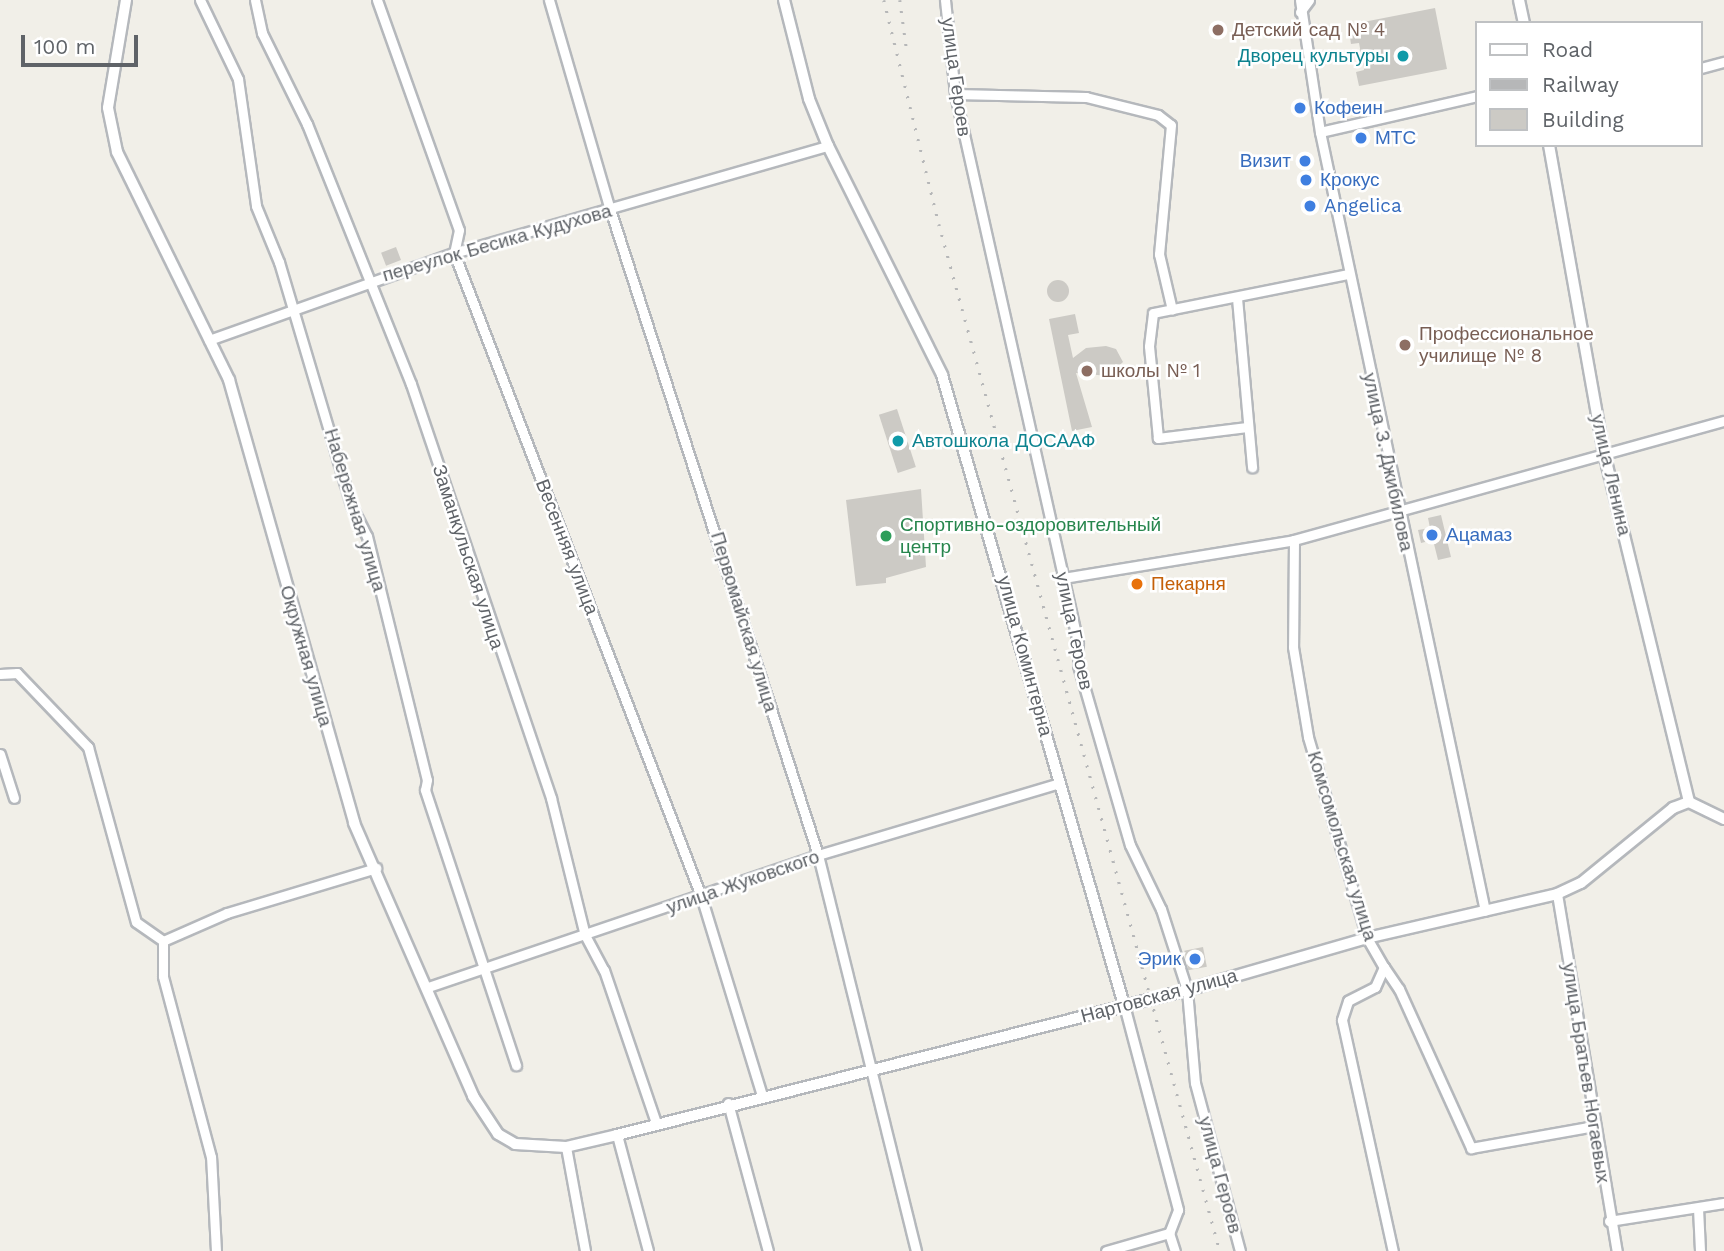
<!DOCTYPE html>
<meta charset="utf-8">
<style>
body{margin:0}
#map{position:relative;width:1724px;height:1251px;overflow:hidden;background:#f1efe8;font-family:"Work Sans",sans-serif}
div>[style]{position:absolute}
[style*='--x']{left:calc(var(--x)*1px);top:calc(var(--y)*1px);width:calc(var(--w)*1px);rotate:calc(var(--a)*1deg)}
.building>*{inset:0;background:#cccac5;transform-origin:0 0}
.round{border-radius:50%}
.roads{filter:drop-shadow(2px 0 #b5b8bc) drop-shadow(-2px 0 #b5b8bc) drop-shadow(0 2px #b5b8bc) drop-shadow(0 -2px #b5b8bc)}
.minor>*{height:9px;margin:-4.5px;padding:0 4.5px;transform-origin:4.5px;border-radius:4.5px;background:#fff}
.tertiary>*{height:10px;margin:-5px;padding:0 5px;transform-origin:5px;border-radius:5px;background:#fff}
.rail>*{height:2.5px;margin-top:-1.25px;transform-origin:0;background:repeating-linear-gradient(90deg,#b6b7b8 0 2px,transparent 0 11px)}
.dots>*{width:19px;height:19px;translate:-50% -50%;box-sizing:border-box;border:4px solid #fff;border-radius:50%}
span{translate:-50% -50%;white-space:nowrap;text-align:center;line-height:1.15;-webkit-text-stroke:5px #fff;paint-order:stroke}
.education-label{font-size:19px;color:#785e54}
.left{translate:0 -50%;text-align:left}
.culture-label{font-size:19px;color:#0d838f}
.right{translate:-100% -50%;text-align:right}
.street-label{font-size:19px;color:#5f6368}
.shop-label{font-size:19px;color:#366cbe}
.leisure-label{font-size:19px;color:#27864d}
.food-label{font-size:19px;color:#c56008}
.legend{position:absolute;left:1475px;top:21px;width:228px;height:126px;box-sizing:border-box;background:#fff;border:2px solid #bfc1c3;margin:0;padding:9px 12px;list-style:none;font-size:21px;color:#5f6368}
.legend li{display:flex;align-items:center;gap:14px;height:35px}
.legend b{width:35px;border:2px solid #bfc1c3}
.scale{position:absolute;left:21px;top:35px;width:117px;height:32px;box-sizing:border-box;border:4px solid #5f6368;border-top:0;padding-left:9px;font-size:21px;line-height:24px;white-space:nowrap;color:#5f6368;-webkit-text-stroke:5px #fff;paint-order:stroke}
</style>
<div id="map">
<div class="building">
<div style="clip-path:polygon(1435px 8px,1447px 69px,1359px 86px,1356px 72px,1364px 70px,1359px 43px,1351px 44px,1348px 25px)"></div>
<div style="left:396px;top:247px;width:14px;height:16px;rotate:69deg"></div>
<div class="round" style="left:1047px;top:280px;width:22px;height:22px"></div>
<div style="clip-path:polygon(1075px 314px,1079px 333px,1068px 335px,1073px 358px,1086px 348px,1106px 346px,1116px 349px,1123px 362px,1108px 376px,1076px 373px,1092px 427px,1072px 431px,1049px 319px)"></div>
<div style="left:897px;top:409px;width:61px;height:19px;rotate:72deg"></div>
<div style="clip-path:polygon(921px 489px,926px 567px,886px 578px,886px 583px,856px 586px,846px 500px)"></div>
<div style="clip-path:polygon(1441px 515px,1451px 557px,1438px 560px,1433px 540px,1421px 543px,1418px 530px,1430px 528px,1428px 518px)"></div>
<div style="left:1203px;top:947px;width:20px;height:19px;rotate:79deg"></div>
</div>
<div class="roads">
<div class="minor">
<div style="--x:200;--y:0;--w:88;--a:64.3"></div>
<div style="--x:238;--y:79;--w:128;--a:81.9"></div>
<div style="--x:256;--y:206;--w:61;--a:67.7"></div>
<div style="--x:279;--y:262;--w:253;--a:73.5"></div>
<div style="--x:351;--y:505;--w:35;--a:63"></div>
<div style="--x:367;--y:536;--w:251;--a:76.2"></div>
<div style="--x:427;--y:780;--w:10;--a:101"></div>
<div style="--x:425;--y:790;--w:290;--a:71.7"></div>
<div style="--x:255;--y:0;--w:34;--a:78"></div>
<div style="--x:262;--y:33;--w:102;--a:63.7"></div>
<div style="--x:307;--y:124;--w:280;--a:68.2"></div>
<div style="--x:411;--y:384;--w:437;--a:71.3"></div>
<div style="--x:551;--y:798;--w:141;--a:76.1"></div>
<div style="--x:585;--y:935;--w:40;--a:62"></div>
<div style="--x:604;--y:970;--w:162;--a:71.2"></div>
<div style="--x:377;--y:0;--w:244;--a:70.4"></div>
<div style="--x:459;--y:230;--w:24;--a:102"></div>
<div style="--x:454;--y:253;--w:689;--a:68.99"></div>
<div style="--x:701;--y:896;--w:208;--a:73"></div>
<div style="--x:549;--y:0;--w:215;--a:73.8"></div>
<div style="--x:609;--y:206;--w:682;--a:72.15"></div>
<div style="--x:818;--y:855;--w:408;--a:76.1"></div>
<div style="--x:945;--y:0;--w:95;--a:83.9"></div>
<div style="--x:955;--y:94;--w:563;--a:77.37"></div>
<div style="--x:1078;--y:643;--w:22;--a:90"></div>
<div style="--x:1078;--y:665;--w:187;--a:73.9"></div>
<div style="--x:1130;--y:845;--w:71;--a:64.2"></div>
<div style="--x:1161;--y:909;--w:85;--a:72.2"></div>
<div style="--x:1187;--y:990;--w:93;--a:85.1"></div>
<div style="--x:1195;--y:1083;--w:174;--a:75"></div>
<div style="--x:1300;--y:0;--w:134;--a:81.4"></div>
<div style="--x:1320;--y:132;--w:796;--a:78.04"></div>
<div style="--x:1300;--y:12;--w:15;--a:-53"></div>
<div style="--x:1701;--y:68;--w:24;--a:-15"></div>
<div style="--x:955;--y:94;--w:131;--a:1.3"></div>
<div style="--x:1086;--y:97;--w:74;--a:14"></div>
<div style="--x:1158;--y:115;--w:16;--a:38"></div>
<div style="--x:1171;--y:125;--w:130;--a:95.3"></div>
<div style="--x:1159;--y:254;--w:57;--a:76.9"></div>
<div style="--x:1320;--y:132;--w:161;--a:-12.9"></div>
<div style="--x:1237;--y:298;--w:170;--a:84.9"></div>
<div style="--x:209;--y:340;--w:260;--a:-19.6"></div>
<div style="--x:454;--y:253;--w:389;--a:-16"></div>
<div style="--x:1247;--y:427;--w:90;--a:173"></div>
<div style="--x:1158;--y:438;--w:92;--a:-95.6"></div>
<div style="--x:1149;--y:346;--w:33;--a:-83"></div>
<div style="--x:1153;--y:313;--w:200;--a:-11.3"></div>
<div style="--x:1294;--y:540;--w:107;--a:90.5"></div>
<div style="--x:1293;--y:647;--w:91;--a:80.5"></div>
<div style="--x:1308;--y:737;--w:209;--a:73.6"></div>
<div style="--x:1367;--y:938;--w:34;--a:60"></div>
<div style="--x:1384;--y:967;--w:22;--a:114"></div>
<div style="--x:1375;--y:987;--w:30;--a:153"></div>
<div style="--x:1348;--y:1001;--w:20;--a:108"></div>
<div style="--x:1342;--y:1020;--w:237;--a:77.6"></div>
<div style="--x:1063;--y:578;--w:234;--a:-9.3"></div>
<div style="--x:1294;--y:540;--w:446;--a:-15.5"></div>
<div style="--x:0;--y:674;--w:17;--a:-3"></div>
<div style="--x:17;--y:673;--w:103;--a:46.2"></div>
<div style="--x:88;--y:747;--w:181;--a:74.7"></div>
<div style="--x:136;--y:922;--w:33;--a:35"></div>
<div style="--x:0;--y:754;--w:46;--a:72.3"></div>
<div style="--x:1557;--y:894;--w:362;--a:80.5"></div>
<div style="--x:1384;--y:967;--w:27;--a:56"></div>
<div style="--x:1399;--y:989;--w:175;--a:65.6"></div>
<div style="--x:1471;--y:1148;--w:125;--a:-10.1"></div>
<div style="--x:428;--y:987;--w:412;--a:-18.7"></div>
<div style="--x:818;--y:855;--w:252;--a:-16.6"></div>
<div style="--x:1124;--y:1005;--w:212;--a:75.2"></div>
<div style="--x:1178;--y:1210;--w:25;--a:111"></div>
<div style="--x:1169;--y:1233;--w:19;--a:72"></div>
<div style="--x:728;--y:1103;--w:153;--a:74.9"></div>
<div style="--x:617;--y:1135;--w:120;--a:75"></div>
<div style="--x:566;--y:1147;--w:106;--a:79.6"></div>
<div style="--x:1698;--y:1208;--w:43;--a:87.3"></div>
<div style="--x:1609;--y:1221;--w:116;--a:-8.9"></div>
<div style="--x:216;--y:1251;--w:94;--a:-93"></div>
<div style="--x:211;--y:1157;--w:187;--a:-104.9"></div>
<div style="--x:163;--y:976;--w:35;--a:-90"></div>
<div style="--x:163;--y:941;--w:70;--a:-23.6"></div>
<div style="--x:227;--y:913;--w:156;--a:-16.8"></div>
<div style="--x:1106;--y:1251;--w:66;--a:-15.9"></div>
</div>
<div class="tertiary">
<div style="--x:126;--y:0;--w:109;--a:99.5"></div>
<div style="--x:108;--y:108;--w:45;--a:78.4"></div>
<div style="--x:117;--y:152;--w:254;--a:63.8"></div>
<div style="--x:229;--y:380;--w:460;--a:74.2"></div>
<div style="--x:354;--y:823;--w:298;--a:66.4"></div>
<div style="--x:473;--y:1096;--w:45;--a:56.7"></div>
<div style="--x:498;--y:1134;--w:20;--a:30"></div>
<div style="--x:515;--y:1144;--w:51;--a:3.4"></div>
<div style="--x:566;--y:1147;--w:52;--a:-13.2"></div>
<div style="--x:617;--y:1135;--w:588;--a:-14.27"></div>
<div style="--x:1187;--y:990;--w:187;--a:-16.1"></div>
<div style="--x:1367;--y:938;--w:195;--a:-13"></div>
<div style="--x:1557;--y:894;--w:26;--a:-25"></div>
<div style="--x:1581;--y:883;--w:119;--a:-39.2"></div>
<div style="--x:1673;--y:808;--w:17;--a:-21"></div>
<div style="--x:1689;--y:802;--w:39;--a:26"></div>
<div style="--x:784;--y:0;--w:102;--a:75.8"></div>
<div style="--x:809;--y:99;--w:51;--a:68"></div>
<div style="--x:828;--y:146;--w:256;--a:63.5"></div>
<div style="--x:942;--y:375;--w:656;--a:73.89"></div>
<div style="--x:1519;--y:0;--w:24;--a:78"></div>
<div style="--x:1549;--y:145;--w:313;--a:79.9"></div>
<div style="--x:1604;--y:453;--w:359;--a:76.3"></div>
</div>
</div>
<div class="rail">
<div style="--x:884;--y:0;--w:231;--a:76.2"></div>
<div style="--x:939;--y:224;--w:1065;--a:74.7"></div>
<div style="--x:900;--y:0;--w:52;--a:82.3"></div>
</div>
<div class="dots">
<div style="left:1218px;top:30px;background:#8d6e63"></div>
<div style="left:1403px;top:56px;background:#0f9aa8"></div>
<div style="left:1300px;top:108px;background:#3f7fe0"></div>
<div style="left:1361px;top:138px;background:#3f7fe0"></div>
<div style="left:1305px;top:161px;background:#3f7fe0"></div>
<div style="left:1306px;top:180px;background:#3f7fe0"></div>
<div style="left:1310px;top:206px;background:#3f7fe0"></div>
<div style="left:1405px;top:345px;background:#8d6e63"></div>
<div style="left:1087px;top:371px;background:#8d6e63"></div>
<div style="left:898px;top:441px;background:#0f9aa8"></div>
<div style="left:1432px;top:535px;background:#3f7fe0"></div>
<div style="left:886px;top:536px;background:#2e9e5b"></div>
<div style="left:1137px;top:584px;background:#e8710a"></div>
<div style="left:1195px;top:959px;background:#3f7fe0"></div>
</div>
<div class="education-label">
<span class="left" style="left:1232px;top:30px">Детский сад № 4</span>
<span class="left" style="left:1419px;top:345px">Профессиональное<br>училище № 8</span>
<span class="left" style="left:1101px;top:371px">школы № 1</span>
</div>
<div class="culture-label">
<span class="right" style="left:1389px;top:56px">Дворец культуры</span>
<span class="left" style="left:912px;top:441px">Автошкола ДОСААФ</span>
</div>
<div class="street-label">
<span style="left:956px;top:77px;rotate:82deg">улица Героев</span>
<span style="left:497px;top:243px;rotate:-16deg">переулок Бесика Кудухова</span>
<span style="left:1388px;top:462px;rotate:78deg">улица З. Джибилова</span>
<span style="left:1611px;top:475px;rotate:77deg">улица Ленина</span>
<span style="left:355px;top:510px;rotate:73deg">Набережная улица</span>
<span style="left:567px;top:547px;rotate:69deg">Весенняя улица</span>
<span style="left:468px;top:557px;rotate:72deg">Заманкульская улица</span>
<span style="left:744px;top:622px;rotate:73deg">Первомайская улица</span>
<span style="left:1074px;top:631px;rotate:78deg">улица Героев</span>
<span style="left:306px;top:656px;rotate:74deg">Окружная улица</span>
<span style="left:1025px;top:656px;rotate:75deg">улица Коминтерна</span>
<span style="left:1342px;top:846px;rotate:73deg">Комсомольская улица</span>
<span style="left:743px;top:882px;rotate:-19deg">улица Жуковского</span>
<span style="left:1159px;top:996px;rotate:-15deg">Нартовская улица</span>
<span style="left:1586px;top:1073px;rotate:81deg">улица Братьев Ногаевых</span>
<span style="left:1220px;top:1175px;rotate:75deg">улица Героев</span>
</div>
<div class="shop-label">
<span class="left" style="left:1314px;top:108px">Кофеин</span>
<span class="left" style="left:1375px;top:138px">МТС</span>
<span class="right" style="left:1291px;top:161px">Визит</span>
<span class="left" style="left:1320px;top:180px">Крокус</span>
<span class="left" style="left:1324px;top:206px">Angelica</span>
<span class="left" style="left:1446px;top:535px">Ацамаз</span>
<span class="right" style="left:1181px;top:959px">Эрик</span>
</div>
<div class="leisure-label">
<span class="left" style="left:900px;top:536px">Спортивно-оздоровительный<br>центр</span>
</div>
<div class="food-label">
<span class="left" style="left:1151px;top:584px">Пекарня</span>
</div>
<ul class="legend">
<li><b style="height:9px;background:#fff"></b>Road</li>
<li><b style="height:9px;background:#b6b7b8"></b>Railway</li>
<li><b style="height:19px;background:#cccac5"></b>Building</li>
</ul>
<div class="scale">100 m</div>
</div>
